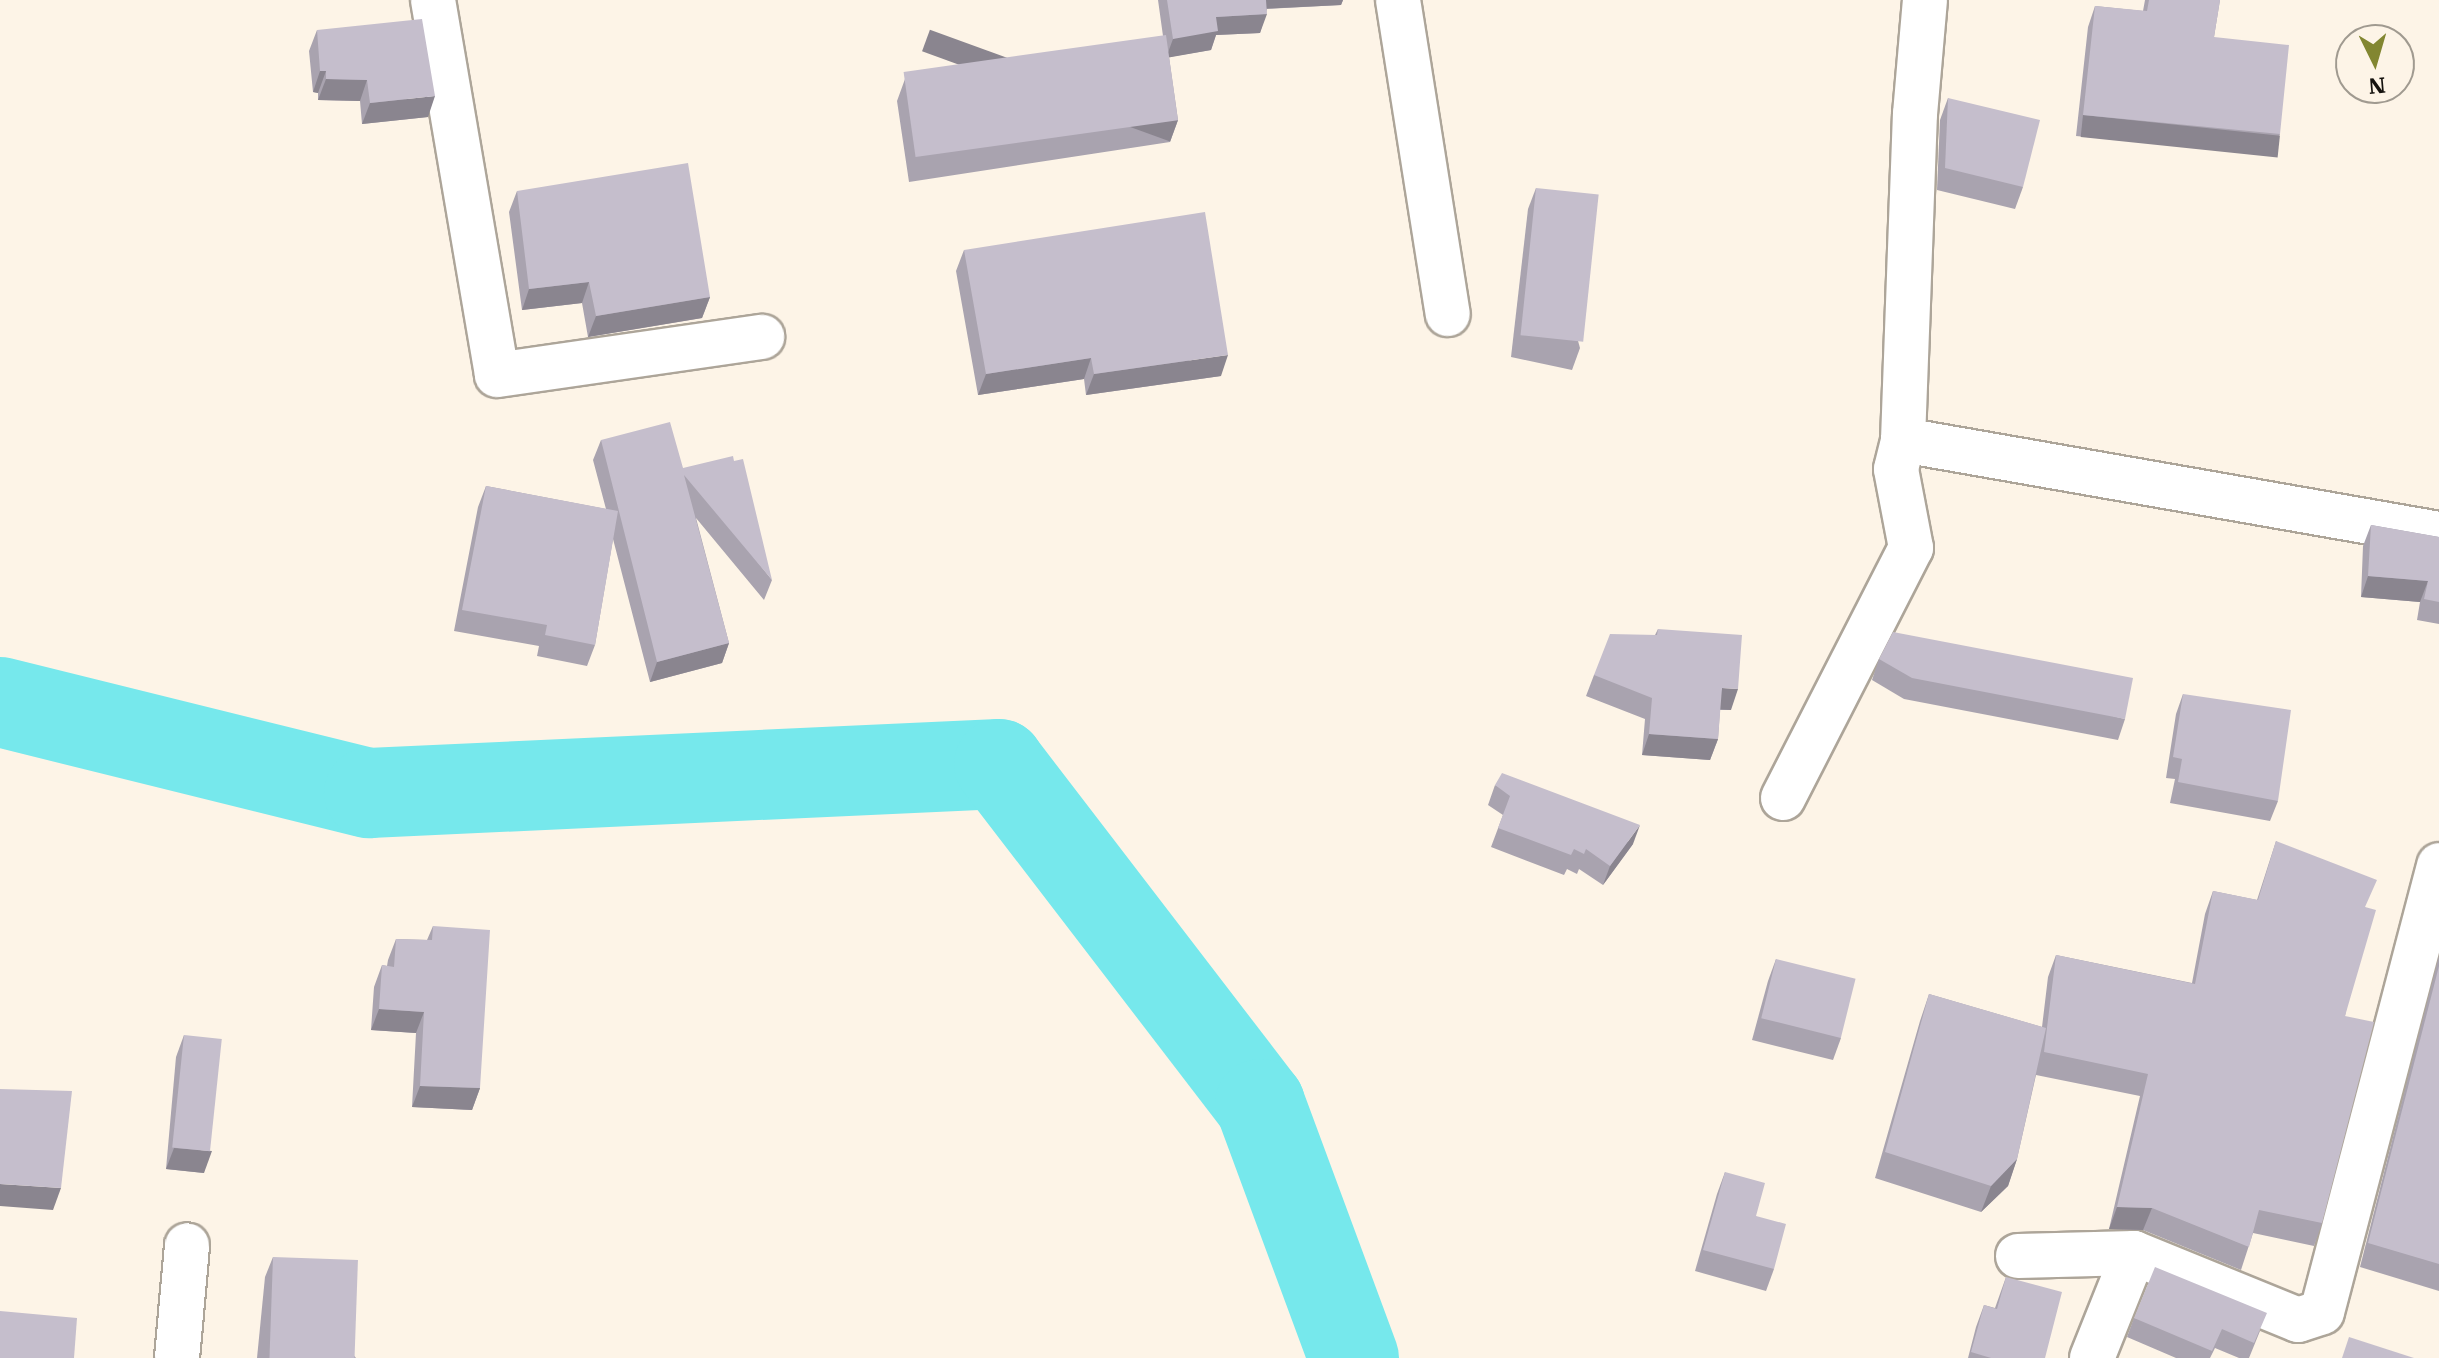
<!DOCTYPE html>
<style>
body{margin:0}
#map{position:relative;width:2439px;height:1358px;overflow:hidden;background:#fdf4e7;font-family:"IBM Plex Serif",serif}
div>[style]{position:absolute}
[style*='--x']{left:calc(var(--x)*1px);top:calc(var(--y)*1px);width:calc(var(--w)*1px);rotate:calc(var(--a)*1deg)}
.river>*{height:90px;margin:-45px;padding:0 45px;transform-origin:45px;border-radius:45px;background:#76e8ec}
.roads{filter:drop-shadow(2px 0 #ada599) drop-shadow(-2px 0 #ada599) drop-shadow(0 2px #ada599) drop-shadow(0 -2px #ada599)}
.minor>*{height:44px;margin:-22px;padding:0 22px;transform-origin:22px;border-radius:22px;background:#fff}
.wall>*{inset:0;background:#a9a3af}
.shaded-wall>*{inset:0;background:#8a858f;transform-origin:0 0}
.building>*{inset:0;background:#c5becc;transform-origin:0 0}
span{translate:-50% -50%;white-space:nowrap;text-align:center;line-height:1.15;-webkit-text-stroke:6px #fdf4e7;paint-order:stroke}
.north{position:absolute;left:2335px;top:24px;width:80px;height:80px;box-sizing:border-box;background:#fdf4e7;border:2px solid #a09a90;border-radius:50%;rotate:175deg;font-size:22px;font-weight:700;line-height:32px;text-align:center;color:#15120e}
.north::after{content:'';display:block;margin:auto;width:28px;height:36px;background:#828631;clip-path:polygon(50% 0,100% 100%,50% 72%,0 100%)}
</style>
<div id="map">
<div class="river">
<div style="--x:0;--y:702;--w:380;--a:13.9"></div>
<div style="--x:369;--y:793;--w:631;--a:-2.64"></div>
<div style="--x:999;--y:764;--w:429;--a:52.5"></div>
<div style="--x:1260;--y:1104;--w:271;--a:69.7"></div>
</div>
<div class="roads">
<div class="minor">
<div style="--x:433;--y:0;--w:380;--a:80.3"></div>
<div style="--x:497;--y:375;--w:268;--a:-8.2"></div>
<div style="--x:1398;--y:0;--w:318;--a:81"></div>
<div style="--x:1903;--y:440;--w:544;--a:9.95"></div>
<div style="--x:1783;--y:798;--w:281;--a:-62.9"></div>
<div style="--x:1911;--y:548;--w:80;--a:-100.8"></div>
<div style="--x:1896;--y:469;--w:30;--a:-76"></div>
<div style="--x:1903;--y:440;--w:326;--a:-87.9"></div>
<div style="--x:1915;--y:114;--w:114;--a:-85"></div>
<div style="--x:2018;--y:1256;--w:116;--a:-1.5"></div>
<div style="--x:2134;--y:1253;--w:177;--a:22.2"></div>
<div style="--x:2298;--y:1320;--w:25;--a:-18"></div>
<div style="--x:2322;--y:1312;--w:462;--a:-75.3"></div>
<div style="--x:177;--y:1358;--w:113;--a:-84.9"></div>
<div style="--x:2092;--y:1358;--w:113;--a:-68.2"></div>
</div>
</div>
<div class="wall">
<div style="clip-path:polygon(1158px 0,1343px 0,1341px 5px,1267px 9px,1260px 33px,1216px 35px,1211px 50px,1169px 57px,1178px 120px,1170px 142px,909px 182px,897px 101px,905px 79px,1163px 36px)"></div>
<div style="clip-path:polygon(2145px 0,2220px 0,2214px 37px,2280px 134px,2273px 155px,2076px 136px,2088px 27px,2095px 6px,2143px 11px)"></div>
<div style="clip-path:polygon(317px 30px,428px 117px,362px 124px,360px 101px,318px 100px,318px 93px,313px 92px,309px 51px)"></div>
<div style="clip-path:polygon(1948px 98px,2023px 187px,2015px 209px,1937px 190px,1940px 120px)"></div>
<div style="clip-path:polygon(1536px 188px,1580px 348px,1572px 370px,1511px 357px,1528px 209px)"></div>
<div style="clip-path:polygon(517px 191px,710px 297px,702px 318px,588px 337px,582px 303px,522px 310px,509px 212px)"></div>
<div style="clip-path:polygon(964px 250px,1221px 376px,1086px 395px,1084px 379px,978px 395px,956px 271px)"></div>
<div style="clip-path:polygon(601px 440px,683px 468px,772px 580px,764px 600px,696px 518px,729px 643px,722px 663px,650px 682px,613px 539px,595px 645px,587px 666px,537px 656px,539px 646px,454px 631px,478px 507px,486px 486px,606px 509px,593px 460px)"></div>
<div style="clip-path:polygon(2371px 525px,2439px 537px,2439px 624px,2417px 620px,2420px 602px,2361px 597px,2363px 546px)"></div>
<div style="clip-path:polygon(1658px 629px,1731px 710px,1720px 710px,1718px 739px,1710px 760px,1642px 755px,1645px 719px,1586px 696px,1594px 675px,1655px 635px)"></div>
<div style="clip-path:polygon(1879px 659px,2125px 719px,2118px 740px,1904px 699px,1872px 680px)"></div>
<div style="clip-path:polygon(2183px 694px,2278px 801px,2270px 821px,2170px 803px,2175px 779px,2166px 778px,2176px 714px)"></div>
<div style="clip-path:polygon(1495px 785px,1633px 844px,1603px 885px,1579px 869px,1577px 874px,1567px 869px,1564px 875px,1491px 847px,1503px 815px,1488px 805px)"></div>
<div style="clip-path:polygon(2276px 841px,2366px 908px,2345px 1016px,2322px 1223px,2314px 1246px,2253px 1233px,2241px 1270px,2143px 1230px,2109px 1229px,2140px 1096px,2036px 1075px,2017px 1159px,2008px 1186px,1981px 1212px,1875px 1178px,1920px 1021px,1929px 994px,2042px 1027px,2048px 977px,2056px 955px,2192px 983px,2205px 914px,2213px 891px,2257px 900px)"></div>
<div style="clip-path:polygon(433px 926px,480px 1088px,472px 1110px,412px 1107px,416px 1033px,371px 1030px,374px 987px,382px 965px,387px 966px,388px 960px,396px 939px,427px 940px)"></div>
<div style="clip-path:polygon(2439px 956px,2439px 1291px,2360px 1267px)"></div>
<div style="clip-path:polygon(1776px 959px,1841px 1038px,1833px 1060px,1752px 1040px,1768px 981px)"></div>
<div style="clip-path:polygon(184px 1035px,204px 1173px,166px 1169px,176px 1057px)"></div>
<div style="clip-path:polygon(1725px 1172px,1756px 1216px,1774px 1269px,1766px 1291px,1695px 1271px,1717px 1194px)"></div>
<div style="clip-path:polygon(273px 1257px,356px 1358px,257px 1358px,265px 1277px)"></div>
<div style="clip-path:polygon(2006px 1277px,2045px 1358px,1968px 1358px,1976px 1327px,1984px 1305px,1995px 1308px)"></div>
<div style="clip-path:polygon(2134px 1318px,2260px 1331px,2249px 1358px,2239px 1358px,2215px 1348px,2210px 1358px,2176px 1358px,2127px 1337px)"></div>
</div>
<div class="shaded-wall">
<div style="clip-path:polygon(1262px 0,1343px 0,1341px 5px,1259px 9px)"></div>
<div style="clip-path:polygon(1267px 14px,1260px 33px,1216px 35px,1211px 50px,1166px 58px,1173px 39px,1216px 17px)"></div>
<div style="clip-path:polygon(320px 71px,326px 71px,318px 93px,313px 92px)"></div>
<div style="clip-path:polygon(326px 79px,367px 80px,360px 101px,318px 100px)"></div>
<div style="clip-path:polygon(435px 96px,428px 117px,362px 124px,370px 103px)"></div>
<div style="left:2083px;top:115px;width:198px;height:22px;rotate:6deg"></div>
<div style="left:1178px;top:120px;width:23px;height:264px;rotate:110deg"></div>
<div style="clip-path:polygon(589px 282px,582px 303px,522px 310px,529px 289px)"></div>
<div style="clip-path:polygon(710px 297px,702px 318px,588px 337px,596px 316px)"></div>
<div style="clip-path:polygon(1228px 355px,1221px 376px,1086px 395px,1094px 374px)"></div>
<div style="clip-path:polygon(1091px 358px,1084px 379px,978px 395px,986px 374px)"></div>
<div style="clip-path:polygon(2368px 576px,2428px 581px,2420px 602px,2361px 597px)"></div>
<div style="clip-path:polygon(729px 643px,722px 663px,650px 682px,657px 662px)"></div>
<div style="clip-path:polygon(1722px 688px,1738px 689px,1731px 710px,1714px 709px)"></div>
<div style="clip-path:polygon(1649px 734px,1718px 739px,1710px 760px,1642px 755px)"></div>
<div style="clip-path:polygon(1640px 825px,1633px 844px,1603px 885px,1610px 866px)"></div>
<div style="clip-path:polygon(379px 1009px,424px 1012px,416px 1033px,371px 1030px)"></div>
<div style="clip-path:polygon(420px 1086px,480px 1088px,472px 1110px,412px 1107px)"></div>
<div style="clip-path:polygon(174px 1148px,212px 1151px,204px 1173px,166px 1169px)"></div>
<div style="clip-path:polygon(2017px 1159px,2008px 1186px,1981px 1212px,1991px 1186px)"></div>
<div style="clip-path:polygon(0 1184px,61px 1188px,53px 1210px,0 1206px)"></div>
<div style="clip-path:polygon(2117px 1207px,2152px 1208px,2143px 1230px,2109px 1229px)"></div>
</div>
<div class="building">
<div style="clip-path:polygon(1167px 0,1266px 0,1267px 14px,1216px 17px,1218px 31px,1173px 39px)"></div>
<div style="clip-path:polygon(2149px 0,2220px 0,2214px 37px,2289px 45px,2280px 134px,2083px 115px,2095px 6px,2147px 11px)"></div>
<div style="clip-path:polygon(422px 19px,435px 96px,370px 103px,367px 80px,326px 79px,326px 71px,320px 71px,317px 30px)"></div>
<div style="left:1166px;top:35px;width:86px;height:265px;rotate:82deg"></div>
<div style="clip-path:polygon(1948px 98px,2040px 120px,2023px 187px,1945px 168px)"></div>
<div style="clip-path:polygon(688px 163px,710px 297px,596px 316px,589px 282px,529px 289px,517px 191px)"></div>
<div style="left:1536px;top:188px;width:63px;height:148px;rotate:6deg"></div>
<div style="clip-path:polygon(1205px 212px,1228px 355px,1094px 374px,1091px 358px,986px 374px,964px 250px)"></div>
<div style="clip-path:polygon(670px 422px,683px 468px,733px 456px,734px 461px,743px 459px,772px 580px,684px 475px,729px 643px,657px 662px,601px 440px)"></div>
<div style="clip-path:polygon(486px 486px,618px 511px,595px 645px,545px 635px,547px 625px,462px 610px)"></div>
<div style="clip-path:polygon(2371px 525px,2439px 537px,2439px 602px,2424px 599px,2428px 581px,2368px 576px)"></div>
<div style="clip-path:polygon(1658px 629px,1742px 635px,1738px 689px,1722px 688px,1718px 739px,1649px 734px,1652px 698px,1594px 675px,1610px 634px,1657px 635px)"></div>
<div style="clip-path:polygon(1893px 632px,2133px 678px,2125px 719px,1912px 678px,1879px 659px)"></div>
<div style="clip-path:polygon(2183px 694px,2291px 710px,2278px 801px,2178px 782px,2182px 759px,2173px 757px)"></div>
<div style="clip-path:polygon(1502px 773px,1640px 825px,1610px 866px,1586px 849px,1584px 854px,1574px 849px,1571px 855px,1498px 828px,1510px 796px,1495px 785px)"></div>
<div style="clip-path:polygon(2276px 841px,2377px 880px,2365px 907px,2376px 910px,2345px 1016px,2374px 1022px,2322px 1223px,2259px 1210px,2249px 1247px,2152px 1208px,2117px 1207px,2148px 1074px,2044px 1052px,2056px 955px,2195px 984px,2213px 891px,2258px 900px)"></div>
<div style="clip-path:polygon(433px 926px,490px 930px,480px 1088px,420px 1086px,424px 1012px,379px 1009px,382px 965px,394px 967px,396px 939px,432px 940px)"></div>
<div style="left:1776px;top:959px;width:82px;height:61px;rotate:14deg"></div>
<div style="clip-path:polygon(2439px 966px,2439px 1264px,2368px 1243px)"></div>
<div style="clip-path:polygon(1929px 994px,2046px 1028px,2017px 1159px,1991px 1186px,1885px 1152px)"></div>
<div style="left:184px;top:1035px;width:38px;height:113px;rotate:6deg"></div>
<div style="clip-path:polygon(0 1089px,72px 1091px,61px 1188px,0 1184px)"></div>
<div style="clip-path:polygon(1725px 1172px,1765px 1183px,1756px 1216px,1786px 1224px,1774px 1269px,1703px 1250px)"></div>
<div style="left:273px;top:1257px;width:85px;height:102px;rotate:2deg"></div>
<div style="clip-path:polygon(2155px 1267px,2267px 1313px,2254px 1343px,2222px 1329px,2212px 1351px,2134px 1318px)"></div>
<div style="clip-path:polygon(2006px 1277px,2062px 1292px,2045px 1358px,1991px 1358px,1971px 1352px,1984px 1305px,1997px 1309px)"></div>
<div style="clip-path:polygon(0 1311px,77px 1318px,74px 1358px,0 1358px)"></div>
<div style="clip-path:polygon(2349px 1337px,2414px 1358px,2342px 1358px)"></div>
</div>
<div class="north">N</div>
</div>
